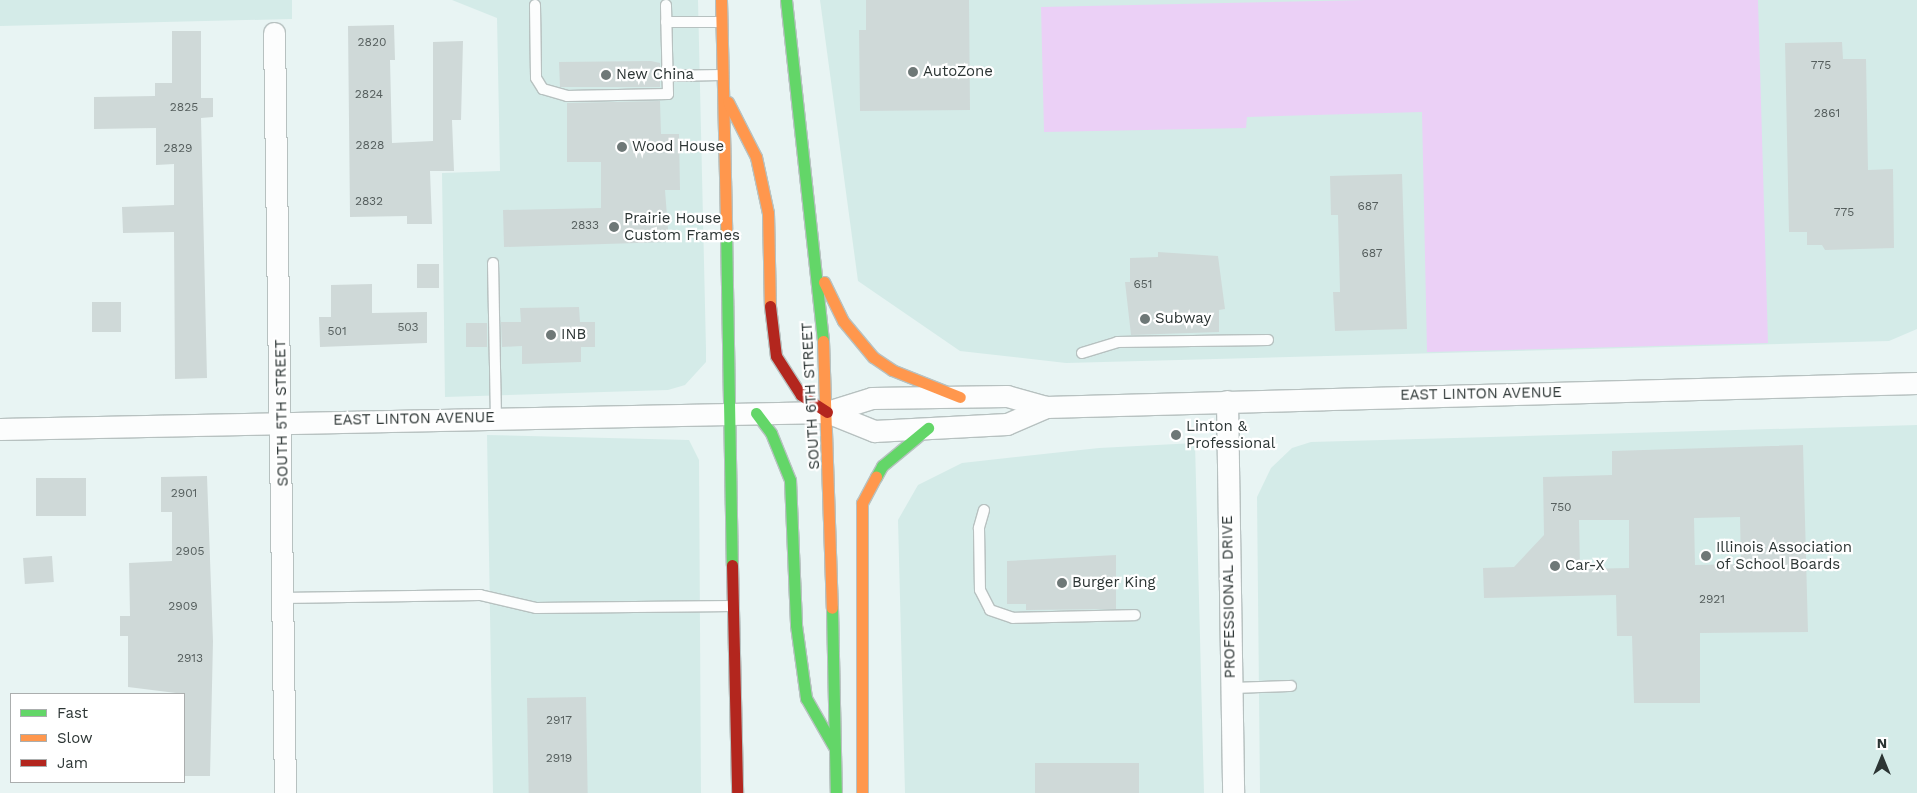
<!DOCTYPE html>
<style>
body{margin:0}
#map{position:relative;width:1917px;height:793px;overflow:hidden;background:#e8f4f3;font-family:"Work Sans",sans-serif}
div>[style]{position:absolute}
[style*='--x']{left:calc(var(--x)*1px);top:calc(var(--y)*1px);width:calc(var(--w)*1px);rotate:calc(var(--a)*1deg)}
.built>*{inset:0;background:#d4ebe8}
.green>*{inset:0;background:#ebd0f6}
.building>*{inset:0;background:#cfd9d8;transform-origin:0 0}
.roads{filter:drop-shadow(1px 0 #b7c1c0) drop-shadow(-1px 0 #b7c1c0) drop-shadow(0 1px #b7c1c0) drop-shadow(0 -1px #b7c1c0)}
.lane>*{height:10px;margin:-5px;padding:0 5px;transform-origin:5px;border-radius:5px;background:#fcfdfd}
.street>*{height:21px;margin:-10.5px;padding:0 10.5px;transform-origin:10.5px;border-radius:10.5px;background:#fcfdfd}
.fast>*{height:11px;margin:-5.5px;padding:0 5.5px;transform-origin:5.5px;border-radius:5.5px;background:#63d668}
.slow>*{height:11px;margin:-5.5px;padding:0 5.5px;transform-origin:5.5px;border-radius:5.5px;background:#ff974d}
.jam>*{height:11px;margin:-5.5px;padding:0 5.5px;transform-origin:5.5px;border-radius:5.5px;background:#b3261e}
.dots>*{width:14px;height:14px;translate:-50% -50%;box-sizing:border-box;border:2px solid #fff;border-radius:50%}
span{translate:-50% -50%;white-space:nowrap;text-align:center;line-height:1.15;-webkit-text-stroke:4.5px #fff;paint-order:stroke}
.number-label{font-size:12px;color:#555e5d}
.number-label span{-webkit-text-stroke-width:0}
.poi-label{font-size:15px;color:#2c3534}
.left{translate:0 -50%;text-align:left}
.street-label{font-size:15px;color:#2c3534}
.legend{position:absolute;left:10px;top:693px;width:175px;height:90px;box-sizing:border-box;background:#fff;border:1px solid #abaeae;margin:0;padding:6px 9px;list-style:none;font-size:15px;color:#2c3534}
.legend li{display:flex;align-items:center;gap:10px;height:25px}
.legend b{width:25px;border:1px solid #abaeae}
.north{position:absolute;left:1857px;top:733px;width:50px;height:50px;-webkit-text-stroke:4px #fff;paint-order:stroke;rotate:0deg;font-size:14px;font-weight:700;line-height:20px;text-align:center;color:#2c3534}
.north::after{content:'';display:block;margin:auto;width:18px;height:22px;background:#2c3534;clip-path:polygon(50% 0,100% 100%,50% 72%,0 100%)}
</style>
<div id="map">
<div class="built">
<div style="clip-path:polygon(0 0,292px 0,292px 19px,0 26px)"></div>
<div style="clip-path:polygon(452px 0,698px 0,706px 349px,706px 362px,685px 385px,668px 390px,445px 397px,442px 173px,500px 171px,497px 18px)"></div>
<div style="clip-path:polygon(820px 0,1917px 0,1917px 329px,1889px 341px,1066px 363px,960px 351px,858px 281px)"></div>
<div style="clip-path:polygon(1917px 425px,1917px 793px,1260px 793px,1257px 497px,1271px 468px,1292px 448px,1311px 442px)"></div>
<div style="clip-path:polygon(487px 435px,689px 440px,699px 460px,701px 793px,493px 793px)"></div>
<div style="clip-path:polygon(1195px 443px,1204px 793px,905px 793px,898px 520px,918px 485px,962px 463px,1099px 448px)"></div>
</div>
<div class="green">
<div style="clip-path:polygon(1366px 0,1758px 0,1768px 343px,1427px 352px,1422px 112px,1247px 117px,1246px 128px,1044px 132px,1041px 7px)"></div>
</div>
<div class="building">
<div style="clip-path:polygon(866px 0,969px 0,970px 110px,860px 111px,859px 30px,866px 30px)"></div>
<div style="clip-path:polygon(394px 25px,395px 60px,390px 60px,392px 143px,433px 141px,433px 42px,463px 41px,461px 120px,452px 120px,454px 171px,430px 171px,432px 224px,407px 224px,407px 216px,350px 217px,348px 26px)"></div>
<div style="clip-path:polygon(172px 31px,201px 31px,201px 98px,213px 98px,213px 117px,201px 118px,207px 378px,175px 379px,174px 232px,123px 233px,122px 207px,174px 205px,174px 164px,156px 165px,156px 128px,94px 129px,94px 97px,155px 96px,155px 83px,172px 83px)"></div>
<div style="clip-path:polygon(1842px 42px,1843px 59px,1866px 59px,1868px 170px,1893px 169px,1894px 248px,1825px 250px,1822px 245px,1807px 245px,1807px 232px,1789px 232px,1785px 43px)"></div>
<div style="clip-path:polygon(651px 61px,660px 63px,660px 87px,560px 87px,559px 62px)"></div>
<div style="clip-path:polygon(660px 101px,661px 134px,679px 134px,680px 190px,665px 190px,669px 242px,504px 247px,503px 210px,601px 208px,601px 162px,567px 162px,567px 103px)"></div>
<div style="clip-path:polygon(1402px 174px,1407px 329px,1335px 331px,1333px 292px,1340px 292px,1338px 215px,1331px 215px,1330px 176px)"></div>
<div style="clip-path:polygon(1158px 252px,1218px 256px,1225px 309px,1219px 310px,1219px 332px,1131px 335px,1125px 282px,1130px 282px,1130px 258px,1158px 257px)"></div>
<div style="left:417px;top:264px;width:22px;height:24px"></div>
<div style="clip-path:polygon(372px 284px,372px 313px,427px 312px,427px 343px,320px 347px,319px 317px,331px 317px,331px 285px)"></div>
<div style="left:92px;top:302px;width:29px;height:30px"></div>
<div style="clip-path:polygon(579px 307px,580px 322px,595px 322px,595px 347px,581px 347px,581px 362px,522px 364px,522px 346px,502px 347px,501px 322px,521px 322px,520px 308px)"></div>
<div style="left:466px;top:323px;width:21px;height:24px"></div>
<div style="clip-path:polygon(evenodd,1803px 445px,1808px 632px,1700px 633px,1700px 703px,1634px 703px,1632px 636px,1617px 636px,1616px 595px,1484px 598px,1483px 568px,1514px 567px,1544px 535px,1543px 477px,1612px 475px,1612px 451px,1803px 445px,1740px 517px,1741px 564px,1695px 565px,1694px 518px,1740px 517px,1803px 445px,1579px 520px,1629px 520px,1629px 568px,1580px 569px,1579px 520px)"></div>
<div style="clip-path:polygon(207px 476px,213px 641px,210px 776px,184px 776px,184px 694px,128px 687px,128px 636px,120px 636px,120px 616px,130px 616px,129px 563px,172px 561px,172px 512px,161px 512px,161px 477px)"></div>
<div style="left:36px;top:478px;width:50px;height:38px"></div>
<div style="clip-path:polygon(1116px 555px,1116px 609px,1026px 610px,1026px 604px,1007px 604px,1007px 561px)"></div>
<div style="left:52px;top:556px;width:26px;height:29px;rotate:86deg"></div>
<div style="left:586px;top:697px;width:96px;height:59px;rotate:89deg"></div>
<div style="left:1139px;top:763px;width:30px;height:104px;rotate:90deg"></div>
</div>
<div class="roads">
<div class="lane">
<div style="--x:535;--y:5;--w:73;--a:89.2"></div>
<div style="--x:536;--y:78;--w:13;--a:58"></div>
<div style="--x:543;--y:89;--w:25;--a:16"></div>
<div style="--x:567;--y:96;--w:101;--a:-1.1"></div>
<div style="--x:668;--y:94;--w:89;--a:-91.3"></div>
<div style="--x:666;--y:22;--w:55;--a:0"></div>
<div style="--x:667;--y:76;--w:54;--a:-1.1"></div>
<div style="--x:493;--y:263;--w:154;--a:88.9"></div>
<div style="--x:1082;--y:353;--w:37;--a:-17"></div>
<div style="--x:1117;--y:342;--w:151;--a:-0.8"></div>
<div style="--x:984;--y:510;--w:19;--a:106"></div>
<div style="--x:979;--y:528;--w:62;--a:89.1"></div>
<div style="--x:980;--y:590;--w:22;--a:63"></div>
<div style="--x:990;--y:610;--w:24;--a:19"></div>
<div style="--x:1013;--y:618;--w:122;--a:-1.4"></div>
<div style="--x:282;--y:598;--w:198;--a:-0.9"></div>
<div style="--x:480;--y:595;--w:57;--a:13.1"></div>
<div style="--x:536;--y:608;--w:197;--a:-0.6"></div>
<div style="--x:1231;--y:688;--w:60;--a:-1.9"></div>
</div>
<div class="street">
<div style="--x:274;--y:33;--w:760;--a:89.17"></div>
<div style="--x:1227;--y:401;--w:392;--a:89.1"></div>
<div style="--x:827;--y:412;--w:51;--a:22"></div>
<div style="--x:874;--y:431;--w:133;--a:-3"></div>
<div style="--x:1007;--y:424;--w:43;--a:-23.6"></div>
<div style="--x:0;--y:429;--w:827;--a:-1.18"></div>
<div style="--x:827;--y:412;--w:47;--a:-17.3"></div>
<div style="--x:872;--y:398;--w:135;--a:-0.8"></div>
<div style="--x:1007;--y:396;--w:41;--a:15.8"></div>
<div style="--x:1046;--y:407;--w:871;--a:-1.58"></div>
</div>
<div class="fast">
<div style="--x:786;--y:0;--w:343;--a:83.8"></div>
<div style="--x:726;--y:229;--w:336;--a:89"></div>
<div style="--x:756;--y:413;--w:25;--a:53"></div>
<div style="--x:771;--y:433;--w:51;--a:68"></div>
<div style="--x:790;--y:480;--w:145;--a:87.6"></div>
<div style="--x:796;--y:625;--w:74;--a:82.2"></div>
<div style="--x:806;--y:698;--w:56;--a:60.3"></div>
<div style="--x:876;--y:477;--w:13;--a:-61"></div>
<div style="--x:882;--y:466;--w:60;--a:-39.6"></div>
<div style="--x:832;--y:608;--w:185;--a:88.8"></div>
</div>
<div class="slow">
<div style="--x:721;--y:0;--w:229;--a:88.7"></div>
<div style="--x:728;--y:102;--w:62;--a:63"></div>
<div style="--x:756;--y:157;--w:57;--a:77.9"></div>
<div style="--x:768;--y:213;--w:93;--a:88.8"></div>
<div style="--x:824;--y:282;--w:43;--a:64"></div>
<div style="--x:843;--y:321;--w:47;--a:50.2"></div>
<div style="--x:873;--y:357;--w:23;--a:34"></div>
<div style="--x:892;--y:370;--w:73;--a:21.7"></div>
<div style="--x:823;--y:341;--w:267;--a:88.1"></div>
<div style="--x:862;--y:793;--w:290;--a:-90"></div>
<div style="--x:862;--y:503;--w:30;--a:-62"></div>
</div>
<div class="jam">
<div style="--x:770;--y:306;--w:50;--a:83.2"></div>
<div style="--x:776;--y:356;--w:46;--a:57.3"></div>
<div style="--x:801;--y:395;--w:31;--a:33"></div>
<div style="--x:732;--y:565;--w:228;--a:88.7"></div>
</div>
</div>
<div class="dots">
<div style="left:913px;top:72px;background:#6e7877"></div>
<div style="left:606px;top:75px;background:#6e7877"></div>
<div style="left:622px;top:147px;background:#6e7877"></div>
<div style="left:614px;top:227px;background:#6e7877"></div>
<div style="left:1145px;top:319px;background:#6e7877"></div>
<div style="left:551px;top:335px;background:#6e7877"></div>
<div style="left:1176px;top:435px;background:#6e7877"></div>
<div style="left:1706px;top:556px;background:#6e7877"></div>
<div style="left:1555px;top:566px;background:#6e7877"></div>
<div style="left:1062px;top:583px;background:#6e7877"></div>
</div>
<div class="number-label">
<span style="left:372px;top:43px">2820</span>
<span style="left:1821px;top:66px">775</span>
<span style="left:369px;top:95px">2824</span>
<span style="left:184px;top:108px">2825</span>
<span style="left:1827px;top:114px">2861</span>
<span style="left:370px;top:146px">2828</span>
<span style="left:178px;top:149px">2829</span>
<span style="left:369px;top:202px">2832</span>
<span style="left:1368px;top:207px">687</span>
<span style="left:1844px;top:213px">775</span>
<span style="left:585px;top:226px">2833</span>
<span style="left:1372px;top:254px">687</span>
<span style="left:1143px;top:285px">651</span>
<span style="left:408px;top:328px">503</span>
<span style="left:337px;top:332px">501</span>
<span style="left:184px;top:494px">2901</span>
<span style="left:1561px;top:508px">750</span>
<span style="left:190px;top:552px">2905</span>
<span style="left:1712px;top:600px">2921</span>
<span style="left:183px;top:607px">2909</span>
<span style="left:190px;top:659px">2913</span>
<span style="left:559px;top:721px">2917</span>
<span style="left:559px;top:759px">2919</span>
</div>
<div class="poi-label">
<span class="left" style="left:923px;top:72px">AutoZone</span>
<span class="left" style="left:616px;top:75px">New China</span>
<span class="left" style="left:632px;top:147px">Wood House</span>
<span class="left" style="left:624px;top:227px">Prairie House<br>Custom Frames</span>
<span class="left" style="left:1155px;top:319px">Subway</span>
<span class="left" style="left:561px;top:335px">INB</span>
<span class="left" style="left:1186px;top:435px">Linton &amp;<br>Professional</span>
<span class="left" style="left:1716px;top:556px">Illinois Association<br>of School Boards</span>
<span class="left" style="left:1565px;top:566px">Car-X</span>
<span class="left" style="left:1072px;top:583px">Burger King</span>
</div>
<div class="street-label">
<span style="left:1481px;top:394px;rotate:-1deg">EAST LINTON AVENUE</span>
<span style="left:811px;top:396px;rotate:-93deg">SOUTH 6TH STREET</span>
<span style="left:282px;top:413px;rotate:-91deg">SOUTH 5TH STREET</span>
<span style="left:414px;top:419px;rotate:-1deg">EAST LINTON AVENUE</span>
<span style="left:1229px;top:597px;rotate:-91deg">PROFESSIONAL DRIVE</span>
</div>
<ul class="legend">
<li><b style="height:6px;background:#63d668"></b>Fast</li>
<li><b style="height:6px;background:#ff974d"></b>Slow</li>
<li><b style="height:6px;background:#b3261e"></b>Jam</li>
</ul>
<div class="north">N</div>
</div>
